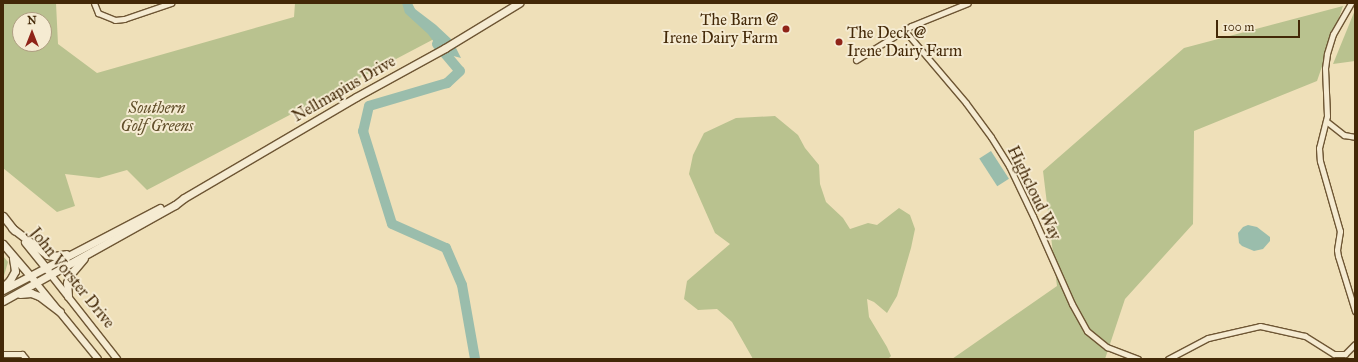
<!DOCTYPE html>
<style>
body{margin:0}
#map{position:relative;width:1358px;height:362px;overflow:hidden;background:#efe0b9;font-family:"IM FELL Great Primer",serif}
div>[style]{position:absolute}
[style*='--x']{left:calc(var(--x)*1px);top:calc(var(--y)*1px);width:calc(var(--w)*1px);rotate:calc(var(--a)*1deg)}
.green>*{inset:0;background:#b9c28f}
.water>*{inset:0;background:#9abdac;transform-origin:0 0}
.river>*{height:10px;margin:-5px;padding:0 5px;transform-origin:5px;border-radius:5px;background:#9abdac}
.roads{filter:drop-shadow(1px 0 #6e5634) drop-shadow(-1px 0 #6e5634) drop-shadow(0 1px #6e5634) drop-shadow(0 -1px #6e5634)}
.minor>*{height:5px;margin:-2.5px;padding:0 2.5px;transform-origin:2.5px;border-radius:2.5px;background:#f5ebd2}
.tertiary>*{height:6px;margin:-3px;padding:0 3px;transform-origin:3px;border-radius:3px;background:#f5ebd2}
.secondary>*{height:7px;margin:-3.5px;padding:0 3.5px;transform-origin:3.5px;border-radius:3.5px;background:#f5ebd2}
.dots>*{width:11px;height:11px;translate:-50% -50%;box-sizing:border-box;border:2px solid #f5ebd2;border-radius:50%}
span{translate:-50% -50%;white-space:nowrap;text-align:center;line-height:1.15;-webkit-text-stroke:4px #f5ebd2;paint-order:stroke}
.poi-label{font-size:16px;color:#432807}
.right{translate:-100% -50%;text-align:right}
.left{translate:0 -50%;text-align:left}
.street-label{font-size:16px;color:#432807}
.park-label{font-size:16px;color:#604e29;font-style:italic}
.frame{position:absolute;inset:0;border:4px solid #432807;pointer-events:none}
.north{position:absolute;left:12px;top:12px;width:40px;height:40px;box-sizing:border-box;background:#f5ebd2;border:1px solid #ae9d81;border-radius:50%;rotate:0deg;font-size:11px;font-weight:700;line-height:16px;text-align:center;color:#432807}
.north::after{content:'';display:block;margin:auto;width:14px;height:18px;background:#8f2418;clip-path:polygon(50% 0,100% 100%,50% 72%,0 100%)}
.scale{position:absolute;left:1216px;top:20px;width:84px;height:18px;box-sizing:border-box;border:2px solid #432807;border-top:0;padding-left:5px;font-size:12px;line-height:14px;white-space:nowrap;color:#432807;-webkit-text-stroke:3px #f5ebd2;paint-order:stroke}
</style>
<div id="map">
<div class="green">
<div style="clip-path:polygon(evenodd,3px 3px,56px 3px,58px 44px,97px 73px,294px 17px,295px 3px,411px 3px,434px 39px,147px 190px,127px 170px,99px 178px,65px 174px,75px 206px,57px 212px,3px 168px,3px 3px,20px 20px,44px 20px,44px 44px,20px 44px,20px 20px)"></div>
<div style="clip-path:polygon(1343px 6px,1317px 81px,1194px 131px,1193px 224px,1125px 299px,1105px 359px,952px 359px,1057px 286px,1043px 171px,1184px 48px)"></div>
<div style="clip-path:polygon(1355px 10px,1355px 61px,1333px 64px)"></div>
<div style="clip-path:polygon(775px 116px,798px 135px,805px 148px,819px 165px,820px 184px,826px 202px,843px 218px,850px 229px,868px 223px,877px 225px,899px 208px,910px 215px,915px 229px,911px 248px,897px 296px,887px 313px,874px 302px,867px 299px,869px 317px,887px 347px,891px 356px,888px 359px,753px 359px,732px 322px,717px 309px,698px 310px,684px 299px,687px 281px,730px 244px,715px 233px,689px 174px,693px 155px,704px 133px,736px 118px)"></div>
<div style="clip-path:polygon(3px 256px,8px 262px,3px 279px)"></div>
</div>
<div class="water">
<div style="clip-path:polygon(402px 3px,412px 3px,415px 9px,436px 25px,452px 40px,461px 58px,442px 53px,428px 34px,405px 13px)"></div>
<div style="left:991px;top:151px;width:33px;height:14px;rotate:57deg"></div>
<div style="clip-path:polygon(1248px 225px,1257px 227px,1270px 237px,1270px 241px,1263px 249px,1254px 251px,1242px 246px,1239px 243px,1238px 233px,1243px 227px)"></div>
</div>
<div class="river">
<div style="--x:437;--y:44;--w:35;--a:50"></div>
<div style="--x:460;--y:71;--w:18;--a:137"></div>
<div style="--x:447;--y:83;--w:81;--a:163.6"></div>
<div style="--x:369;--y:106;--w:26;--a:103"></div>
<div style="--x:363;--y:131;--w:97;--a:72.7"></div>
<div style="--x:392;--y:224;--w:59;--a:24"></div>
<div style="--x:446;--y:248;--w:40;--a:66.6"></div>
<div style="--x:462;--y:285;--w:75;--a:80"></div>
</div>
<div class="roads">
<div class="minor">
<div style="--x:94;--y:3;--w:11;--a:68"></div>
<div style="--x:98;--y:13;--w:18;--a:22"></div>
<div style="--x:115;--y:20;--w:9;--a:-6"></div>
<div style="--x:124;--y:19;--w:50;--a:-18.8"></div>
<div style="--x:1351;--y:3;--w:36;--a:120"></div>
<div style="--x:1333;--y:34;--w:21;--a:107"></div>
<div style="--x:1327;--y:54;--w:14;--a:98"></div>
<div style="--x:1325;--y:68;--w:48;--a:87.6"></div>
<div style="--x:1327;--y:116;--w:33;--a:104"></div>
<div style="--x:1319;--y:148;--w:13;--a:86"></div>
<div style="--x:1320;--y:161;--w:73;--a:74.1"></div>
<div style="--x:1340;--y:231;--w:19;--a:99"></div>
<div style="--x:1337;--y:250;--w:6;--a:81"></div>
<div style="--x:1338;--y:256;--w:58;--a:72.8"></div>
<div style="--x:905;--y:31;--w:94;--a:49.7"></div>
<div style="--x:966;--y:103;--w:42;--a:53.7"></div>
<div style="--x:991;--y:137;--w:34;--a:58"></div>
<div style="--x:1009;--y:166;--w:55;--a:64.4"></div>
<div style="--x:1033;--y:216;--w:96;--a:66.1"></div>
<div style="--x:1072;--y:304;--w:31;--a:61"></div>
<div style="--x:1087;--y:331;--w:26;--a:39"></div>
<div style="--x:1107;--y:347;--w:33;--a:21"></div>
<div style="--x:856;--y:60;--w:65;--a:-31.7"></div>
<div style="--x:911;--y:26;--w:61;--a:-22"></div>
<div style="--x:1326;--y:121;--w:23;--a:38"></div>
<div style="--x:1344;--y:135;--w:11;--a:10"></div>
<div style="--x:3;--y:354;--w:19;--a:0"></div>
<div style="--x:22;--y:354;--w:6;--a:51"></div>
<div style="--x:1168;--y:359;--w:45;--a:-27.7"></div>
<div style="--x:1208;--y:338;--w:53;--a:-13"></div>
<div style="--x:1260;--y:326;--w:46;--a:12.5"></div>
<div style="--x:1305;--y:336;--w:34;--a:32"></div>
<div style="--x:1334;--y:354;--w:11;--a:0"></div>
<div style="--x:1345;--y:354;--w:14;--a:-45"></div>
</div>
<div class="tertiary">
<div style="--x:51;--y:275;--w:107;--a:51.8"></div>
<div style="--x:36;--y:283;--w:98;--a:50.8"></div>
</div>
<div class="secondary">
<div style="--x:3;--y:216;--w:18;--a:52"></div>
<div style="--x:12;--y:228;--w:44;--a:37.6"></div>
<div style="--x:47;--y:255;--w:7;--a:8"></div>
<div style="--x:54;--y:256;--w:12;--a:-9"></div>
<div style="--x:25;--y:242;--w:36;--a:51"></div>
<div style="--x:3;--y:244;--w:46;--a:49.4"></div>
<div style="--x:3;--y:287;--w:10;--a:-45"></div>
<div style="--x:10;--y:280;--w:10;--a:-61"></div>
<div style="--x:15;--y:271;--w:13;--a:-99"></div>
<div style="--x:3;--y:290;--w:177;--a:-27.6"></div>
<div style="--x:20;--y:294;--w:11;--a:-5"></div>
<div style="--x:31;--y:293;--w:9;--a:21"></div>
<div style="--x:39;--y:296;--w:26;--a:37"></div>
<div style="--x:68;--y:296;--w:13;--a:-94"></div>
<div style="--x:67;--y:283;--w:7;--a:-74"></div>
<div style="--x:69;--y:276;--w:23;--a:-50"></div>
<div style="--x:3;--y:301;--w:197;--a:-29.2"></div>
<div style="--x:175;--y:205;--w:11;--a:-38"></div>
<div style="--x:184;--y:198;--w:199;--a:-30.4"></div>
<div style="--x:356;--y:97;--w:102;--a:-28.8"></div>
<div style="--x:445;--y:48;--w:87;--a:-31.3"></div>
</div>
</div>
<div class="dots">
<div style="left:786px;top:29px;background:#8f2418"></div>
<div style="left:839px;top:42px;background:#8f2418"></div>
</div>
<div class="poi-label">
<span class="right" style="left:778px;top:29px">The Barn @<br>Irene Dairy Farm</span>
<span class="left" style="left:847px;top:42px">The Deck @<br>Irene Dairy Farm</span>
</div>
<div class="street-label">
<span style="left:344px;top:89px;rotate:-30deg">Nellmapius Drive</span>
<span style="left:1034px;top:193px;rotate:64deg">Highcloud Way</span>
<span style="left:72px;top:278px;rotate:51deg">John Vorster Drive</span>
</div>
<div class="park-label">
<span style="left:157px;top:117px">Southern<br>Golf Greens</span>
</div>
<div class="frame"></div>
<div class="north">N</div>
<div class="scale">100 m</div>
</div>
